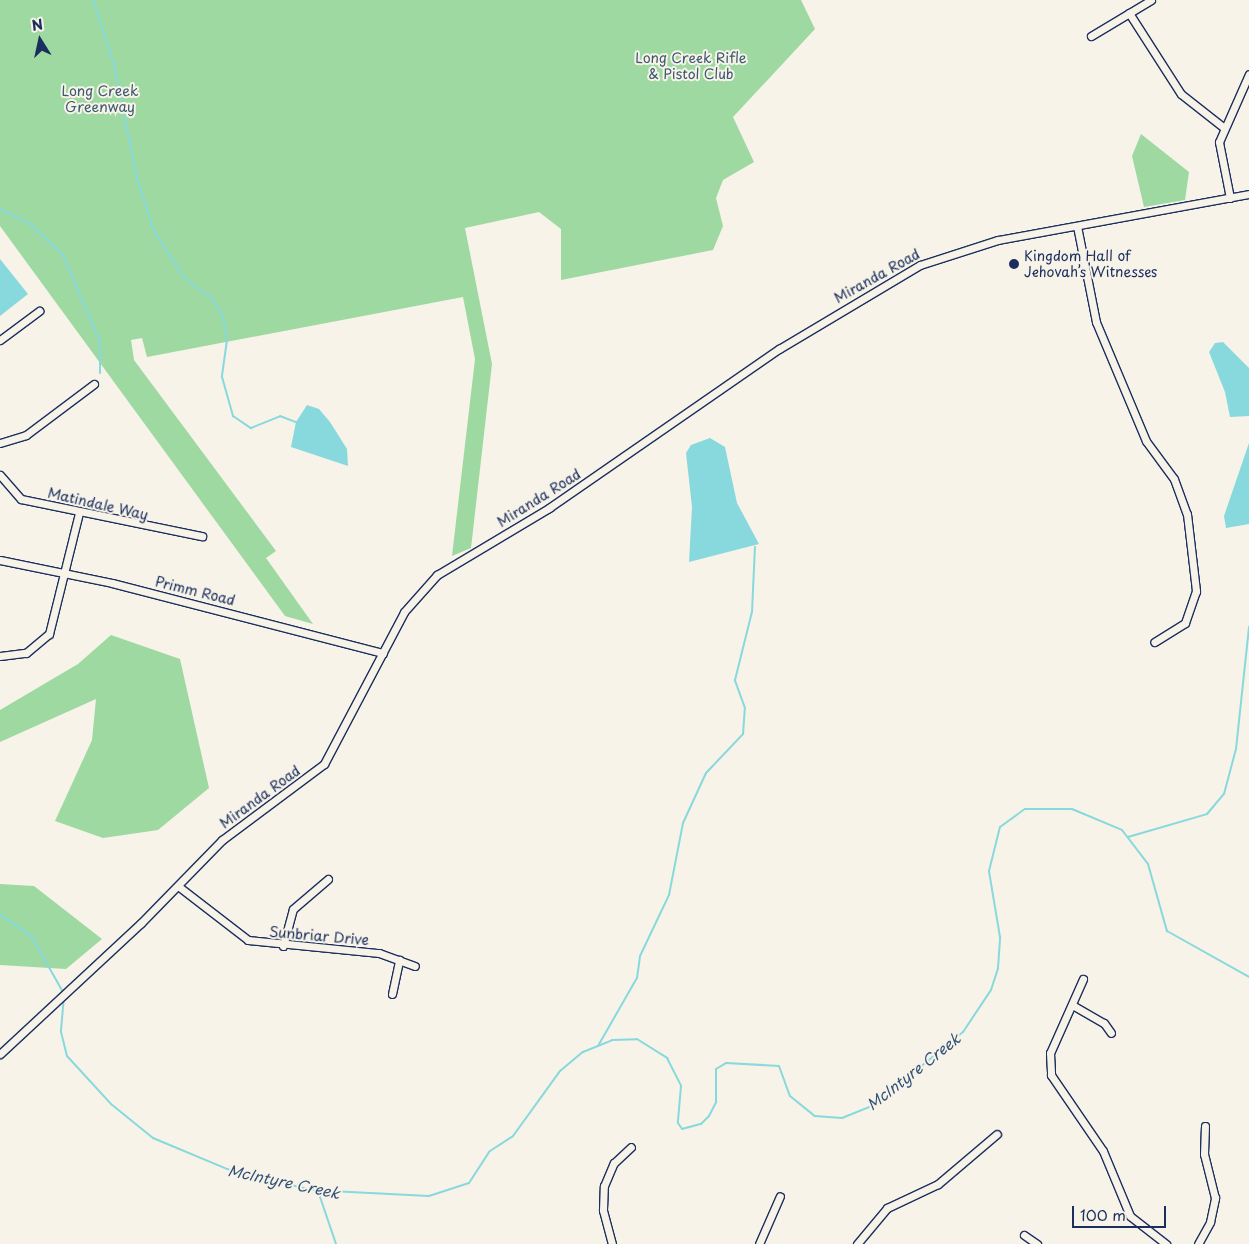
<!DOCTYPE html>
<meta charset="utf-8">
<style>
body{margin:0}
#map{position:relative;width:1249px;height:1244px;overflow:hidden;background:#f7f3e8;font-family:"Playpen Sans",sans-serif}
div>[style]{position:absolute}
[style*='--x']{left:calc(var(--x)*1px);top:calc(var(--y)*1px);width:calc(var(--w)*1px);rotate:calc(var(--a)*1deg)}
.green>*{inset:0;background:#9dd9a1}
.water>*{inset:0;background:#87d9dd}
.stream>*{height:2px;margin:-1px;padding:0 1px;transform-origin:1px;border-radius:1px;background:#87d9dd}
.roads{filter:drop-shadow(1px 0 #1b2f5e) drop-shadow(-1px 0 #1b2f5e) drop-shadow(0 1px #1b2f5e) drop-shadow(0 -1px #1b2f5e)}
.minor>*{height:7px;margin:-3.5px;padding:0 3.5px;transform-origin:3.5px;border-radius:3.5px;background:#f7f3e8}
.dots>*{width:14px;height:14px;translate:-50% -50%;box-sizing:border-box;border:2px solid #f7f3e8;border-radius:50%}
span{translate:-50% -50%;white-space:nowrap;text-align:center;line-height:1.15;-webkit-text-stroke:4px #f7f3e8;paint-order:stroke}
.park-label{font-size:14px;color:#3c5a6f}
.poi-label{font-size:14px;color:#1b2f5e}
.left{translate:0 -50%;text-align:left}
.street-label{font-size:14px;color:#1b2f5e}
.water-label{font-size:15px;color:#315177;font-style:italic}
.north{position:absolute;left:15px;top:15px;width:50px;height:50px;-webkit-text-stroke:4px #f7f3e8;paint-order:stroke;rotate:350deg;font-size:14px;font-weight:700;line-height:20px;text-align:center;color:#1b2f5e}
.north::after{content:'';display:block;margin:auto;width:18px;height:22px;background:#1b2f5e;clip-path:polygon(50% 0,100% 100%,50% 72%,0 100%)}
.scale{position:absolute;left:1072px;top:1206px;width:94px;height:22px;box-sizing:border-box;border:2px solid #1b2f5e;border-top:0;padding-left:6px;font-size:15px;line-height:18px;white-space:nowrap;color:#1b2f5e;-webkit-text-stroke:4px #f7f3e8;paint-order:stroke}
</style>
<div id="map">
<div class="green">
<div style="clip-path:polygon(0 0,801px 0,815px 29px,733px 117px,754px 162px,723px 180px,716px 198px,723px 226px,713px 250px,561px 280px,561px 229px,539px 212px,465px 228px,492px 364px,471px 548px,452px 556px,475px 359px,463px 297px,147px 357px,142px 338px,131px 340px,134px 360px,276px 551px,266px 558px,313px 624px,285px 616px,0 226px)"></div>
<div style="clip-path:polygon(1141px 134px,1189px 172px,1185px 200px,1144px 207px,1132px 156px)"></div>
<div style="clip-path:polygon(111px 635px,180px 659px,209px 788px,158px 830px,103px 838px,55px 821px,92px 740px,96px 699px,0 742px,0 710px,78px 664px)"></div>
<div style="clip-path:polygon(0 884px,34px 886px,102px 939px,66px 969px,0 965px)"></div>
</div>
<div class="water">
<div style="clip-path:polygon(0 259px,28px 294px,0 316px)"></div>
<div style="clip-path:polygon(1223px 342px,1249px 368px,1249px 416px,1230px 417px,1225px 392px,1209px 352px,1215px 343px)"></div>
<div style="clip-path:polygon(307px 405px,319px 409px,330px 422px,347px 449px,348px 466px,291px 447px,296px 422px)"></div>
<div style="clip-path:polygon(710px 438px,725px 447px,737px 503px,759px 544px,689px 562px,692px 507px,686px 453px,691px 445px)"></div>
<div style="clip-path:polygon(1249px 443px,1249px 524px,1226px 528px,1224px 516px)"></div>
</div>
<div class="stream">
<div style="--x:93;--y:0;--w:68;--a:72.1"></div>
<div style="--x:114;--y:65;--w:115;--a:78.5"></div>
<div style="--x:137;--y:178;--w:53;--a:72.6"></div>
<div style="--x:153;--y:229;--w:58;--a:57.7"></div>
<div style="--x:184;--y:278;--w:34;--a:36"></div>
<div style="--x:212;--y:298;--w:21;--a:59"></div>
<div style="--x:223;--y:316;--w:24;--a:81"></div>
<div style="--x:227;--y:340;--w:37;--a:98"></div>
<div style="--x:222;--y:377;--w:41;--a:74.2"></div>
<div style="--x:233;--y:416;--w:22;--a:34"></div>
<div style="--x:251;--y:428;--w:31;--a:-22"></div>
<div style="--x:280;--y:416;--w:17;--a:21"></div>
<div style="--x:0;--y:209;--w:32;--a:26"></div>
<div style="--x:29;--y:223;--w:47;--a:43.3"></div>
<div style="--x:63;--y:255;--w:95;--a:67"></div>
<div style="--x:100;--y:342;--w:31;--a:90"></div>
<div style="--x:1128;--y:837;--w:82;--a:-16.2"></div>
<div style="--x:1207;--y:814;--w:26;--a:-50"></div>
<div style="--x:1224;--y:794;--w:47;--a:-75.1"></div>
<div style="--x:1236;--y:749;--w:123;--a:-83.9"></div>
<div style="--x:0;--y:914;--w:39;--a:36"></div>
<div style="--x:32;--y:937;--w:63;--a:60.6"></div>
<div style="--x:64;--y:996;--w:36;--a:95"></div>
<div style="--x:61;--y:1032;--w:25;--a:76"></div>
<div style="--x:67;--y:1056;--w:65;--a:47.5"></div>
<div style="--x:111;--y:1104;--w:54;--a:39"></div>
<div style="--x:153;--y:1138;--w:80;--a:22.7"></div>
<div style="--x:227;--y:1169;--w:87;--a:14"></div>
<div style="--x:311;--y:1190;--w:118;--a:2.9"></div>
<div style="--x:429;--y:1196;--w:42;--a:-18"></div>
<div style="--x:469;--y:1183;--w:38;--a:-57"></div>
<div style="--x:490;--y:1151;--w:27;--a:-33"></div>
<div style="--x:513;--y:1136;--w:80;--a:-54.1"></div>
<div style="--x:560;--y:1071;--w:30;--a:-40"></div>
<div style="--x:583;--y:1052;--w:31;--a:-22"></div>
<div style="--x:612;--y:1040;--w:25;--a:-2"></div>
<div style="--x:637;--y:1039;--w:36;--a:32"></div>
<div style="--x:667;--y:1058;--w:31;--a:63"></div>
<div style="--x:681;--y:1086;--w:37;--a:95"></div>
<div style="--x:678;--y:1123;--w:7;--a:56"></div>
<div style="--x:682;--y:1129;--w:20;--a:-15"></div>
<div style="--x:701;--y:1124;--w:11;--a:-45"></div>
<div style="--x:709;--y:1116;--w:16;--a:-63"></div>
<div style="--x:716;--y:1102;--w:33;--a:-90"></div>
<div style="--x:716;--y:1069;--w:12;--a:-31"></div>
<div style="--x:726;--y:1063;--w:53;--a:3.2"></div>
<div style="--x:779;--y:1066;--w:32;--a:70"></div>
<div style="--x:790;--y:1096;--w:32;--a:39"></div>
<div style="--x:815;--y:1116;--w:27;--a:4"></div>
<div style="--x:842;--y:1118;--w:35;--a:-22"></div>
<div style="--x:874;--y:1105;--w:115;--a:-39.4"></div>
<div style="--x:963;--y:1032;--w:50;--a:-56.3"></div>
<div style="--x:991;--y:990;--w:23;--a:-72"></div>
<div style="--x:998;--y:968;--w:31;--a:-86"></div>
<div style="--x:1000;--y:937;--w:67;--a:-99.5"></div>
<div style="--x:989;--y:871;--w:45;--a:-76"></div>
<div style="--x:1000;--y:827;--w:31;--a:-36"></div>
<div style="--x:1025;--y:809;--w:47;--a:0"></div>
<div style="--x:1072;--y:809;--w:54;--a:22.8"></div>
<div style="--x:1122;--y:830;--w:43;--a:52.6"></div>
<div style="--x:1148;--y:864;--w:70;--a:74.2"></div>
<div style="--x:1167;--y:931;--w:94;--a:29.3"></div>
<div style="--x:598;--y:1046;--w:78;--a:-60.2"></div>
<div style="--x:637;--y:978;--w:22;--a:-82"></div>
<div style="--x:640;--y:956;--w:68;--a:-64.6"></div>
<div style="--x:669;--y:895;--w:73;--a:-79"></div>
<div style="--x:683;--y:823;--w:55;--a:-65.3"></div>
<div style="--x:706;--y:773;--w:54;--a:-46.5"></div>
<div style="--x:743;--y:734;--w:26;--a:-86"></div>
<div style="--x:745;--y:708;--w:30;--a:-110"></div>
<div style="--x:735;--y:680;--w:70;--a:-76"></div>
<div style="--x:752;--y:612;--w:65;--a:-87.4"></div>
<div style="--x:318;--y:1191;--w:56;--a:71.2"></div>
</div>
<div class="roads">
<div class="minor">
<div style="--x:1129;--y:13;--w:96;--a:57.3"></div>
<div style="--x:1181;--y:94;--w:53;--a:38.2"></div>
<div style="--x:1091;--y:36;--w:70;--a:-31"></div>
<div style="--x:1230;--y:198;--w:57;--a:-101.1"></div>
<div style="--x:1219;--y:142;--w:74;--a:-66.2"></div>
<div style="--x:1077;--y:226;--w:98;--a:78.8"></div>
<div style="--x:1096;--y:322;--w:129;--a:67.2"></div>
<div style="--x:1146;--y:441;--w:47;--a:53.6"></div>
<div style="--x:1174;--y:479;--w:37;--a:70"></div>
<div style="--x:1187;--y:514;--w:78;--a:83.3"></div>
<div style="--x:1196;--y:591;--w:34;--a:109"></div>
<div style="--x:1185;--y:623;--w:36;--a:148"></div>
<div style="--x:0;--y:340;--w:49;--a:-36.6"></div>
<div style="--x:0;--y:443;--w:27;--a:-17"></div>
<div style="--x:26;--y:435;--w:85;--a:-36.9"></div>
<div style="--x:0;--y:475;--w:32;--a:49"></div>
<div style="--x:21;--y:499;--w:185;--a:11.6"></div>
<div style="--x:0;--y:560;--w:114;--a:11.6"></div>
<div style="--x:112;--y:583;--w:280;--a:14.5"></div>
<div style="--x:0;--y:656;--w:26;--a:-7"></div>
<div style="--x:26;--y:653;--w:30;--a:-40"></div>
<div style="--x:49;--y:634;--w:125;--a:-76.1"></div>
<div style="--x:178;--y:886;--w:88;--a:37.6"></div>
<div style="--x:248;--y:940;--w:132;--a:5.7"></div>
<div style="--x:379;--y:953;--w:38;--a:20"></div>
<div style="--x:283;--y:946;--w:38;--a:-75"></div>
<div style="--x:293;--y:909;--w:46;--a:-40.6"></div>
<div style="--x:1083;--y:979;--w:81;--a:114"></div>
<div style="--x:1050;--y:1053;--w:22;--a:87"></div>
<div style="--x:1051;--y:1075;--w:92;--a:55.6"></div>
<div style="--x:1103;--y:1151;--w:70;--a:67.4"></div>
<div style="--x:1130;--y:1216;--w:46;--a:37.9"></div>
<div style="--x:392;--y:994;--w:35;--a:-78"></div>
<div style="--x:1074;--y:1006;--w:34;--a:30"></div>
<div style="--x:1104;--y:1023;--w:12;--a:55"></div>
<div style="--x:0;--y:1054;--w:192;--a:-42.9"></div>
<div style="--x:141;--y:923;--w:116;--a:-45.7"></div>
<div style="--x:222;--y:840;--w:127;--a:-36.7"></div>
<div style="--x:324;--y:764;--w:172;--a:-62.2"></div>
<div style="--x:404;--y:612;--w:50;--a:-48.3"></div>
<div style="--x:437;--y:575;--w:131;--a:-30.9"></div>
<div style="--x:549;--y:508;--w:280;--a:-34.7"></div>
<div style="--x:779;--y:349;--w:164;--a:-30.8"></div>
<div style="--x:920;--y:265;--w:82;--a:-17.8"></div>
<div style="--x:998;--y:240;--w:255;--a:-10.4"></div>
<div style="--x:1024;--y:1235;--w:16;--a:35"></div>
<div style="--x:612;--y:1244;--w:35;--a:-105"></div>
<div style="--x:603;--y:1210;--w:24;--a:-88"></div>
<div style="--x:604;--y:1186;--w:25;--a:-67"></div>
<div style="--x:614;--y:1163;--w:23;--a:-43"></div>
<div style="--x:759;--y:1244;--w:52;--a:-66.4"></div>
<div style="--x:857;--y:1244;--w:47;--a:-50.2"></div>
<div style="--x:887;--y:1208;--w:56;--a:-25.2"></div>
<div style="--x:938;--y:1184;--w:77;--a:-40.3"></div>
<div style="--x:1198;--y:1244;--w:25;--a:-61"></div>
<div style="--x:1210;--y:1222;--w:25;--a:-78"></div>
<div style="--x:1215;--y:1198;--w:45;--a:-104"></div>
<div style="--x:1204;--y:1154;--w:28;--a:-88"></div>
</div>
</div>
<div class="dots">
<div style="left:1014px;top:264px;background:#1b2f5e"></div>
</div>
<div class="park-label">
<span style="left:691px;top:66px">Long Creek Rifle<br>&amp; Pistol Club</span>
<span style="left:100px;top:99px">Long Creek<br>Greenway</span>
</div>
<div class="poi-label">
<span class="left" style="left:1024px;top:264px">Kingdom Hall of<br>Jehovah’s Witnesses</span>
</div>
<div class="street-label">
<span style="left:877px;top:276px;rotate:-29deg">Miranda Road</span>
<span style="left:539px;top:498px;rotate:-32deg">Miranda Road</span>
<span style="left:98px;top:504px;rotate:13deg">Matindale Way</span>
<span style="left:195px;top:591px;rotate:14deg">Primm Road</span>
<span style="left:260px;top:797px;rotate:-36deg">Miranda Road</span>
<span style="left:319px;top:936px;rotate:5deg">Sunbriar Drive</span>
</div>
<div class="water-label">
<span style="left:913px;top:1071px;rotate:-38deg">McIntyre Creek</span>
<span style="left:284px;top:1181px;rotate:12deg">McIntyre Creek</span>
</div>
<div class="north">N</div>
<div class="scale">100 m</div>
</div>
